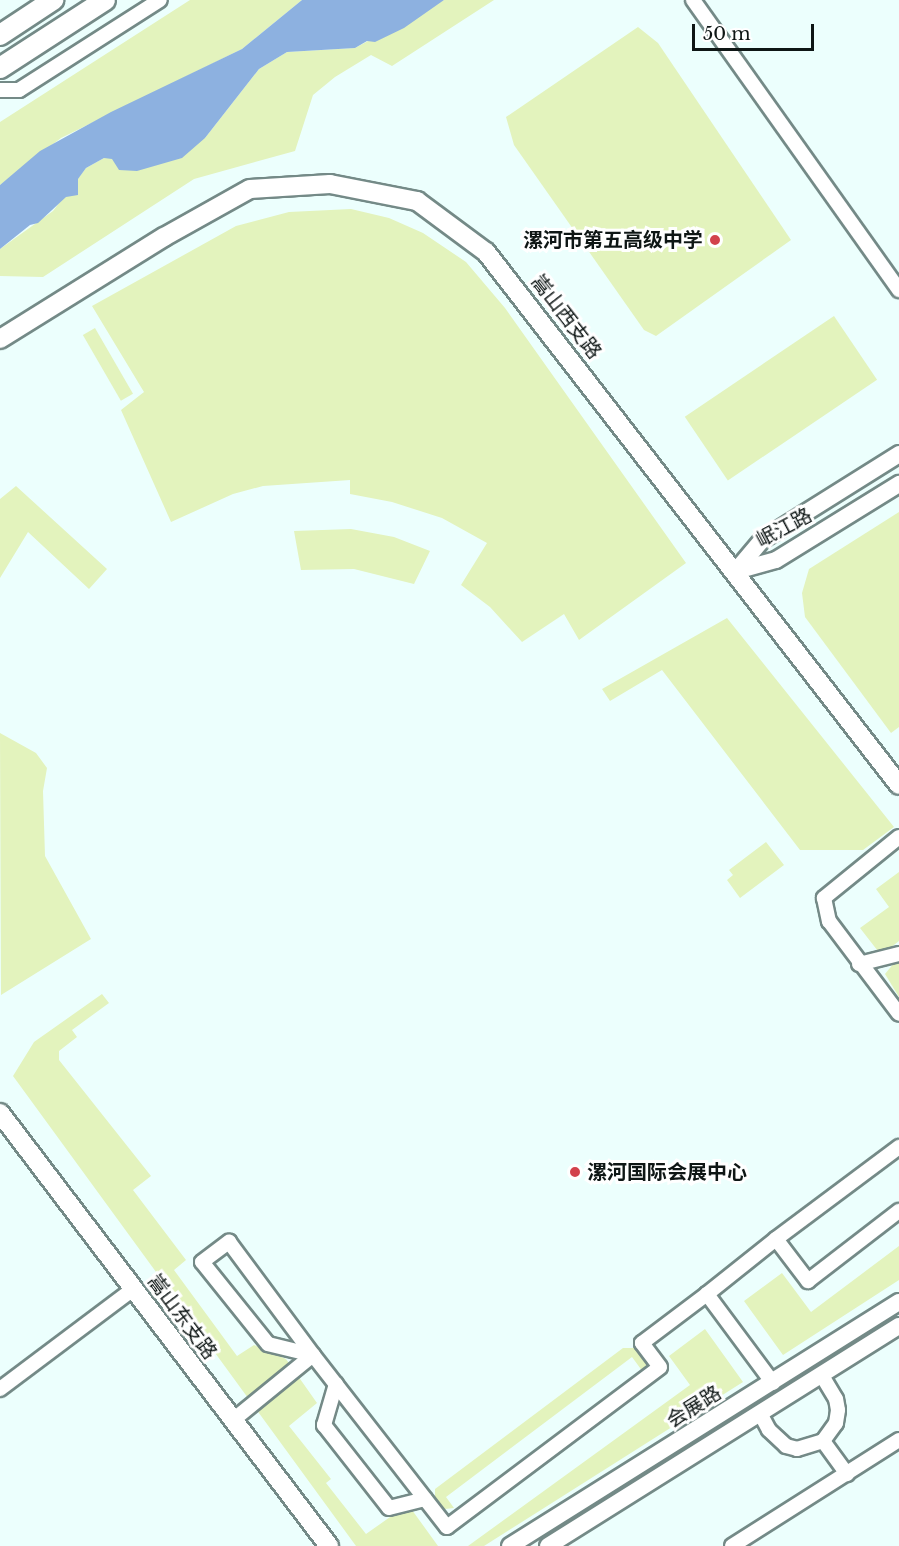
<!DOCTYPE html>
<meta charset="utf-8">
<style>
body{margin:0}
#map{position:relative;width:899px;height:1546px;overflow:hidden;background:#ecfffd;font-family:"Libre Baskerville","Noto Sans SC",serif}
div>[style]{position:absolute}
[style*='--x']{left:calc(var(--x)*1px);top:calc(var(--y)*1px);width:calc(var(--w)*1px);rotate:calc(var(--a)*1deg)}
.green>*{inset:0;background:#e3f3bd;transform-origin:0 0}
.water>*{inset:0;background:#8db1e0}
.roads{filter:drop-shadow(2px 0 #748a87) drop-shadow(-2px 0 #748a87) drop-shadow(0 2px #748a87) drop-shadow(0 -2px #748a87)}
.minor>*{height:14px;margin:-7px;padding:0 7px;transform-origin:7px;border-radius:7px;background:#fff}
.tertiary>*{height:16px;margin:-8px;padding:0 8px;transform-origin:8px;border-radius:8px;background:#fff}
.secondary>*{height:18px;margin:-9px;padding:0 9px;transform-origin:9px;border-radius:9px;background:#fff}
.primary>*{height:20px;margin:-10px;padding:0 10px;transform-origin:10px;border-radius:10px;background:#fff}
.dots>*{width:16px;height:16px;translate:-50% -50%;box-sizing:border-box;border:3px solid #fff;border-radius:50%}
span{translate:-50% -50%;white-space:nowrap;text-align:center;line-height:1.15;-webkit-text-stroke:6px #fff;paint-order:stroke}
.poi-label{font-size:20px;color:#0e1615;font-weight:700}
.right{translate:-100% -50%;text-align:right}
.left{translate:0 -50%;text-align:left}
.street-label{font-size:20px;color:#0e1615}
.scale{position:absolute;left:692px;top:24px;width:122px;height:27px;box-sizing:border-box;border:3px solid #0e1615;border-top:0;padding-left:8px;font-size:18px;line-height:21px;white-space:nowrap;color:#0e1615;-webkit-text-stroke:4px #fff;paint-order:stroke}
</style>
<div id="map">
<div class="green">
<div style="clip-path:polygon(190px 0,302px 0,242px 49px,61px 138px,0 185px,0 122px)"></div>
<div style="clip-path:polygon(444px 0,494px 0,392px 66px,371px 55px,335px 77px,313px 95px,295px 151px,194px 179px,43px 277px,0 276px,0 249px,53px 211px,86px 168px,104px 158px,205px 138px,259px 69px,287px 52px,355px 48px)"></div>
<div style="clip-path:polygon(638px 27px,658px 43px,791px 240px,656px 336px,644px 330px,514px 145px,506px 117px)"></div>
<div style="clip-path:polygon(351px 209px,389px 218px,423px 233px,466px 262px,505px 308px,686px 563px,579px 640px,564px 614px,522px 642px,490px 607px,461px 585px,487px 543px,442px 518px,392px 502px,350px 494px,350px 480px,263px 486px,233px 494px,171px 522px,121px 410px,144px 392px,92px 306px,236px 226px,289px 212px)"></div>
<div style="left:834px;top:316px;width:77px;height:180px;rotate:56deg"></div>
<div style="left:95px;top:328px;width:76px;height:14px;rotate:60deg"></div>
<div style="clip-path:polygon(16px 486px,107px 569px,89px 589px,28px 532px,0 578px,0 499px)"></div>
<div style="clip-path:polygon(899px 512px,899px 727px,891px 733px,805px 617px,802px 593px,809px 569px)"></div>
<div style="clip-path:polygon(351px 529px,394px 537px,430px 551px,414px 584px,354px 569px,301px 570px,294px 531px)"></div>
<div style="clip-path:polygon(727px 618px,894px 827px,863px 850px,800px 850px,662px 670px,610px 701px,602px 689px)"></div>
<div style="clip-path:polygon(0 733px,36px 753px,47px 768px,43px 791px,45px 856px,91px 939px,1px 995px)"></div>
<div style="clip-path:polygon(766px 842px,784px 865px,740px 898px,727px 880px,733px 875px,729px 870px)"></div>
<div style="clip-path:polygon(899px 872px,899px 941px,881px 955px,860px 928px,889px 907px,876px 889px)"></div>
<div style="clip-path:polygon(894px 963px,899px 963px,899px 997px,885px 974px)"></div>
<div style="clip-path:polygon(102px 994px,109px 1003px,72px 1030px,77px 1037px,59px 1051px,59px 1060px,151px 1176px,133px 1190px,186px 1260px,174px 1270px,237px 1356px,254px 1345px,286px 1359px,317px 1403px,289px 1426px,331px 1479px,326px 1483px,366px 1534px,400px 1510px,412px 1510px,438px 1546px,356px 1546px,13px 1076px,34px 1042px)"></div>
<div style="clip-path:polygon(899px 1246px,899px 1280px,783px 1355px,744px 1301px,782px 1273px,811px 1312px)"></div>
<div style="clip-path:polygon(705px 1329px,743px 1382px,484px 1546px,468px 1546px,690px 1385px,669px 1356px)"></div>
<div style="clip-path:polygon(623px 1348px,634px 1348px,643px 1356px,647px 1365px,643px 1372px,632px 1357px,446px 1497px,454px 1508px,445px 1509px,435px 1502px,435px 1489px)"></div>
</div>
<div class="water">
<div style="clip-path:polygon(302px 0,444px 0,404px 28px,375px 42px,367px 41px,355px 48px,287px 52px,259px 69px,205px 138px,182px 158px,137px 171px,119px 170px,112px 159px,104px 158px,86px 168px,78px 179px,78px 195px,66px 197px,38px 223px,30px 225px,0 249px,0 185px,40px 151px,111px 112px,242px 49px)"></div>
</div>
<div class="roads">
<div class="minor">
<div style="--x:693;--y:0;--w:356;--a:54.6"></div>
<div style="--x:0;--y:90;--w:19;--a:0"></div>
<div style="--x:19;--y:90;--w:167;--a:-32.6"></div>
<div style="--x:899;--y:837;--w:97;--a:140.9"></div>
<div style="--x:824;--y:898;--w:24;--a:78"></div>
<div style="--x:829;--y:921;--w:116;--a:53"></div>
<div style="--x:859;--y:964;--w:41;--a:-14"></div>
<div style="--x:776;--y:1239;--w:154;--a:-36.8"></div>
<div style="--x:229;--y:1242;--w:141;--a:53.4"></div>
<div style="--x:313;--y:1355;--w:46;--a:-166.3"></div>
<div style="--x:268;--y:1344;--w:105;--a:-128.8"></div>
<div style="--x:202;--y:1262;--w:34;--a:-37"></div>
<div style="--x:773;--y:1383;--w:111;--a:-126.6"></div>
<div style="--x:707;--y:1294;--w:88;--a:-38.6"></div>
<div style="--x:776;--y:1239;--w:53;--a:52.7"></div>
<div style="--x:808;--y:1281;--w:115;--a:-37.6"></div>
<div style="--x:336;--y:1384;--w:43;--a:106.3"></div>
<div style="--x:324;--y:1425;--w:105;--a:51.9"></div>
<div style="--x:389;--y:1508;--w:37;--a:-14"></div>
<div style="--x:0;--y:1389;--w:166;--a:-36.9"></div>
<div style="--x:761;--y:1415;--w:17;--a:62"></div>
<div style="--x:769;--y:1430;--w:23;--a:43"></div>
<div style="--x:786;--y:1446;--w:11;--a:15"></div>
<div style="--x:797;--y:1449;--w:27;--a:-17"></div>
<div style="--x:823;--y:1441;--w:22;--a:-54"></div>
<div style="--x:836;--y:1423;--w:13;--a:-81"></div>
<div style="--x:838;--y:1410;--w:11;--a:-100"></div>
<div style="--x:836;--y:1399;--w:27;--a:-121"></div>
<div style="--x:232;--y:1421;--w:104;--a:-39.2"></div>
<div style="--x:313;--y:1355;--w:218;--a:52.1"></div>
<div style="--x:447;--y:1527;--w:266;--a:-36.9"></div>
<div style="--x:660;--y:1367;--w:30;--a:-127"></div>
<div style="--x:642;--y:1343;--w:81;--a:-37"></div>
<div style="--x:823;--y:1441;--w:41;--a:54"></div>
<div style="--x:732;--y:1546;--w:198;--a:-32.4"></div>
</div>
<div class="tertiary">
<div style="--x:736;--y:571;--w:40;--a:-50"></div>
<div style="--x:762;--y:540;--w:162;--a:-32.1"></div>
<div style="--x:736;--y:571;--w:41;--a:-15.4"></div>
<div style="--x:776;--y:560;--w:145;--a:-31.7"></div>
<div style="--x:510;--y:1546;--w:459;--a:-32.1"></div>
<div style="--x:548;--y:1546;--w:414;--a:-32.1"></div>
</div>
<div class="secondary">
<div style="--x:0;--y:339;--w:193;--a:-31.9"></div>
<div style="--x:164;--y:237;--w:98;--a:-29.2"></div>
<div style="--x:250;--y:189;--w:80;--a:-3.6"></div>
<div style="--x:330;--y:184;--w:89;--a:11.1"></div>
<div style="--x:417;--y:201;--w:86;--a:36.5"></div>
<div style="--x:486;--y:252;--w:674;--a:52.23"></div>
<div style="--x:0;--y:1113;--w:544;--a:52.77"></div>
</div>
<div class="primary">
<div style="--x:0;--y:35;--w:64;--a:-33.4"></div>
<div style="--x:0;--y:68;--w:125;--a:-32.9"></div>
</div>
</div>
<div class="dots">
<div style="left:715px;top:240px;background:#d2424c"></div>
<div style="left:575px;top:1172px;background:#d2424c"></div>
</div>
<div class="poi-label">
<span class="right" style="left:703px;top:240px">漯河市第五高级中学</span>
<span class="left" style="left:587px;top:1172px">漯河国际会展中心</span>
</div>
<div class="street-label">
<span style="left:566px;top:317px;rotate:52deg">嵩山西支路</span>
<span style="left:784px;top:528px;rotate:-28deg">岷江路</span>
<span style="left:182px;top:1317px;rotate:53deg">嵩山东支路</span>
<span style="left:694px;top:1407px;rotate:-32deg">会展路</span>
</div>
<div class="scale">50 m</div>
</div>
